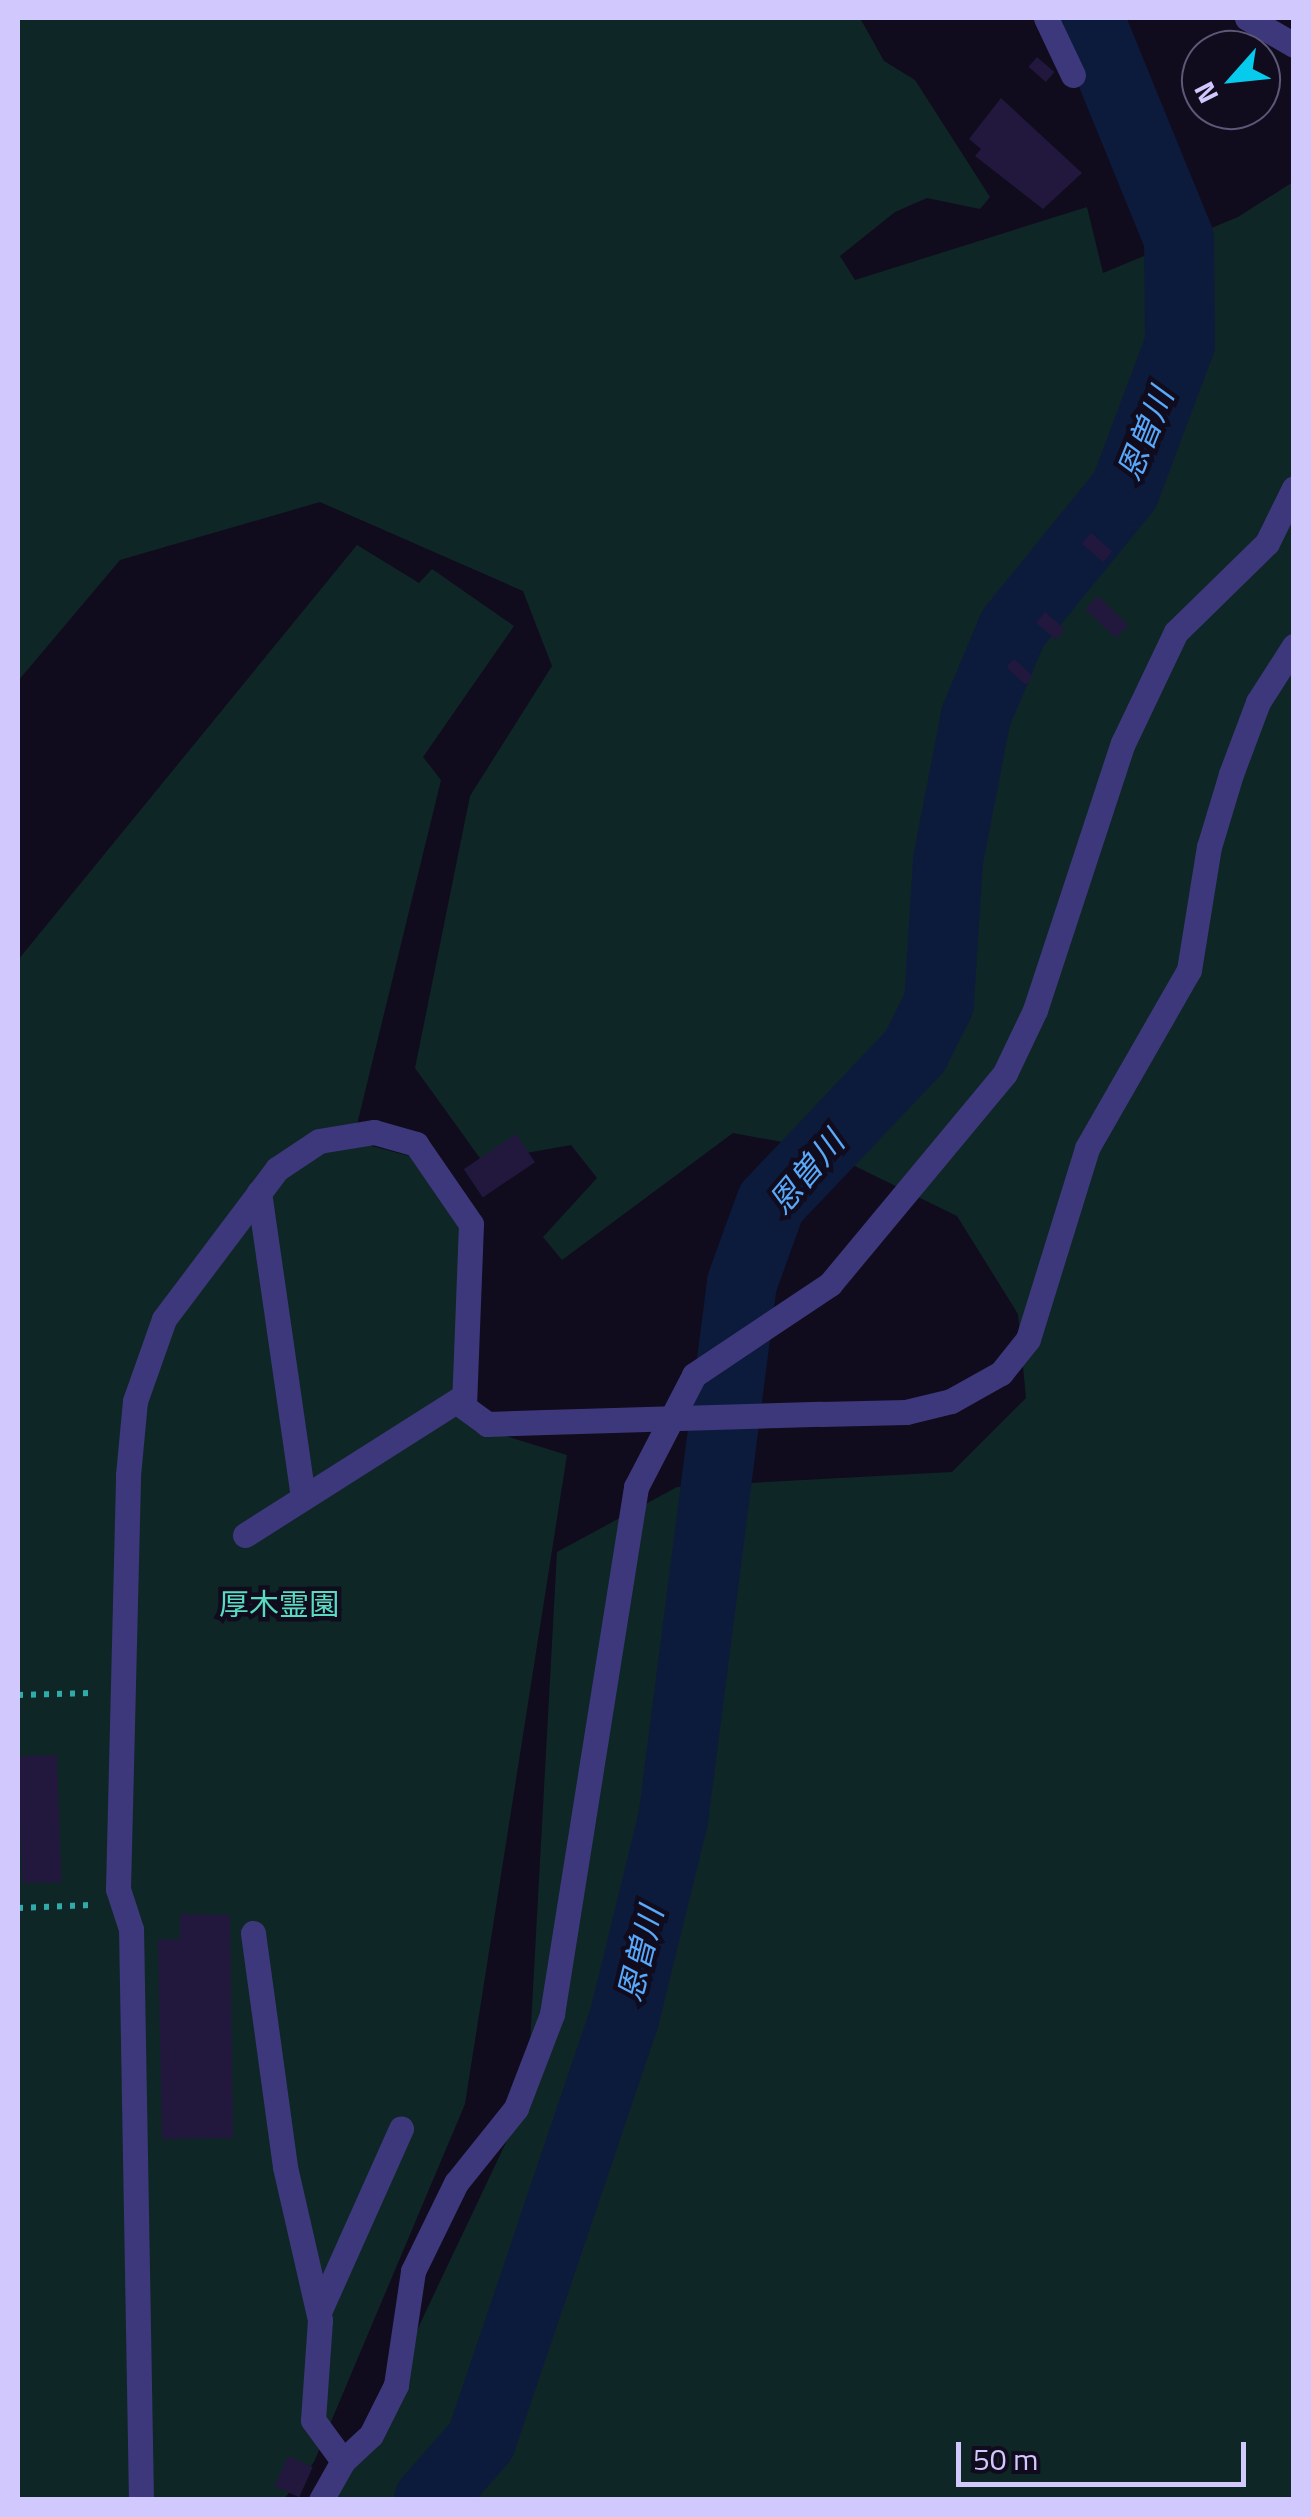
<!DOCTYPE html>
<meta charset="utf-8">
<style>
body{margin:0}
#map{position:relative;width:1311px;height:2517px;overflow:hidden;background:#100c1d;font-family:"Titillium Web","Noto Sans JP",sans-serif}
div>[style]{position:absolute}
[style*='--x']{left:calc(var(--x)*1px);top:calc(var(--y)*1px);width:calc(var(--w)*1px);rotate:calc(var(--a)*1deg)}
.green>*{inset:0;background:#0f2626}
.river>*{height:70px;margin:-35px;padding:0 35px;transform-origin:35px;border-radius:35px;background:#0c1b3c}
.building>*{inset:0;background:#22183d;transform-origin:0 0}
.path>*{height:6px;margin-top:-3px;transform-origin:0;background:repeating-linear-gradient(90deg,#2faba9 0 5px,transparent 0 13px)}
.minor>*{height:25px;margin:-12.5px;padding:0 12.5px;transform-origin:12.5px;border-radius:12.5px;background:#3d387b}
.minor-bridge>*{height:25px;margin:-12.5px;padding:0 12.5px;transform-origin:12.5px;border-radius:12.5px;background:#3d387b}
span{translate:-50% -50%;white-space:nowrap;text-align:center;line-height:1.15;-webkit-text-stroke:9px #100c1d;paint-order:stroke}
.park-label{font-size:30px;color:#58dbc0}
.water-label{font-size:32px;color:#59a9fb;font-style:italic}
.frame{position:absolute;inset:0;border:20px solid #d1c9fe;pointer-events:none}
.north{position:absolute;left:1181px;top:30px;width:100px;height:100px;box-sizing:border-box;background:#100c1d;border:2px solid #5d5877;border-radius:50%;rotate:243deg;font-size:28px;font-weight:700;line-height:40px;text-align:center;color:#d1c9fe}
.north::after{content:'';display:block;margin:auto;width:35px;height:45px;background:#06cbed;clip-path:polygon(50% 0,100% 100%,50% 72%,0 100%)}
.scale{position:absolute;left:956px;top:2442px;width:290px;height:45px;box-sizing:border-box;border:5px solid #d1c9fe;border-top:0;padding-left:12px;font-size:30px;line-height:35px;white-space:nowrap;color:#d1c9fe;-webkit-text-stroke:8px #100c1d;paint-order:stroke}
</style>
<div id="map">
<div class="green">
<div style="clip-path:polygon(18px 18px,860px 18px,884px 61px,915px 80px,990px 197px,980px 209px,927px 198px,895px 212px,840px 256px,855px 280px,1087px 207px,1103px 273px,1238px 217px,1293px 182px,1293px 2499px,337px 2499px,527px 2098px,557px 1552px,677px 1487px,952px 1472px,1026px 1398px,1018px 1314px,957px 1216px,820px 1149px,733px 1133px,562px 1260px,543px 1237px,597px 1178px,571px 1145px,482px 1161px,415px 1068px,470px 796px,552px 666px,523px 591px,320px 502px,120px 560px,18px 681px)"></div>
<div style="clip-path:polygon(357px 545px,419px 583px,432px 569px,514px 626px,423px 757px,441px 780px,353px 1141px,413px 1157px,458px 1210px,480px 1428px,567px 1455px,465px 2104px,314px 2462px,284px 2499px,18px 2500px,18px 960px)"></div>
</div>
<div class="river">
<div style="--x:429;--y:2500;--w:79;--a:-48.6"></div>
<div style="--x:481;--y:2441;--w:446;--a:-71.3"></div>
<div style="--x:624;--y:2019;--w:205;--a:-76.2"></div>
<div style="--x:673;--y:1820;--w:541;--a:-82.68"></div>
<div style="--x:742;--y:1283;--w:85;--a:-70.1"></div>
<div style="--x:771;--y:1203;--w:209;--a:-46.5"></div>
<div style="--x:915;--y:1051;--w:54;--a:-63.4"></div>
<div style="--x:939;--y:1003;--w:143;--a:-86.4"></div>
<div style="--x:948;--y:860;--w:147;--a:-79"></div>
<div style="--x:976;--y:716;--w:95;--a:-67.2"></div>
<div style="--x:1013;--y:628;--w:178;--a:-50.9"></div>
<div style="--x:1125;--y:490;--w:156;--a:-69.4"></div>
<div style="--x:1180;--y:344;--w:105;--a:-90.5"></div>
<div style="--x:1179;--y:239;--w:239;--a:-112.2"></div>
</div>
<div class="building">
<div style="left:1037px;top:57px;width:23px;height:13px;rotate:41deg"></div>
<div style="clip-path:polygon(1001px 98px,1082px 173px,1043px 209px,975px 156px,981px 149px,969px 139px)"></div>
<div style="left:1091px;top:533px;width:28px;height:14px;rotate:41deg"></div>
<div style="left:1098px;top:596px;width:42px;height:18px;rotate:44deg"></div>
<div style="left:1045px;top:612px;width:26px;height:14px;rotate:40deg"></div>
<div style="left:1014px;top:659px;width:26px;height:11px;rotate:43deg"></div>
<div style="left:516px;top:1134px;width:34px;height:63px;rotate:56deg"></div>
<div style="left:57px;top:1755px;width:127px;height:39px;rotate:88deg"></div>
<div style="clip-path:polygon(180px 1914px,230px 1915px,233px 2138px,162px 2139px,158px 1940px,180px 1939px)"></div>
<div style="left:288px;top:2456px;width:27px;height:33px;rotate:24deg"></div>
</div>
<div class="path">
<div style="--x:18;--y:1695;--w:73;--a:-1.6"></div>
<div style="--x:18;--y:1908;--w:73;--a:-2.4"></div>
</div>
<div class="minor">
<div style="--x:1046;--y:18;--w:63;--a:64.7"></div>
<div style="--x:1247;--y:18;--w:54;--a:29.9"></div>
<div style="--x:259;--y:1192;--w:309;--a:81.8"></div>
<div style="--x:821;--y:1414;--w:85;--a:-1.3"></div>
<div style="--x:906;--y:1412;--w:46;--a:-13.7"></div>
<div style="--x:951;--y:1401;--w:57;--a:-29.2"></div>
<div style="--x:1001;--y:1373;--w:43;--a:-51.5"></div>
<div style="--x:1028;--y:1339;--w:200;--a:-72.8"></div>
<div style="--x:1087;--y:1148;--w:205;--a:-60.2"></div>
<div style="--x:1189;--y:970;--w:125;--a:-80.8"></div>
<div style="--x:1209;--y:847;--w:76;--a:-73.2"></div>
<div style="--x:1231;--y:774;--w:77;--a:-69.4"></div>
<div style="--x:1258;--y:702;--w:67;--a:-57.3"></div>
<div style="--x:245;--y:1535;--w:259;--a:-32.4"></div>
<div style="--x:253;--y:1933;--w:236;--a:82.2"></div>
<div style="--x:285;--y:2167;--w:157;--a:77.1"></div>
<div style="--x:320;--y:2320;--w:100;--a:94"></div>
<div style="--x:313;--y:2420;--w:51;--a:53.8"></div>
<div style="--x:319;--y:2312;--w:201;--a:-65.9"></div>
<div style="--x:141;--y:2500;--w:571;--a:-91"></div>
<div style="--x:131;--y:1929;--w:42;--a:-108"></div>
<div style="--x:118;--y:1889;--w:414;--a:-88.6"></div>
<div style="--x:128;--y:1475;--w:74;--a:-84.6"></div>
<div style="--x:135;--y:1401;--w:87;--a:-70.5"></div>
<div style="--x:164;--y:1319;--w:188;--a:-53"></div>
<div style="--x:277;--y:1169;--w:50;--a:-33.7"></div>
<div style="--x:319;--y:1141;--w:56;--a:-9.3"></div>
<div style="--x:374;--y:1132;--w:44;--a:15.9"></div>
<div style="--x:416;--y:1144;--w:97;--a:55.5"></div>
<div style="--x:471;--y:1224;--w:183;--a:92.2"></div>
<div style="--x:464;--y:1407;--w:29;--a:36"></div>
<div style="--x:487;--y:1424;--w:59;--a:-1.9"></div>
<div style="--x:321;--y:2500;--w:45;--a:-60.6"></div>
<div style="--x:343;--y:2461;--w:38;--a:-43"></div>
<div style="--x:371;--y:2435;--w:56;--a:-63.4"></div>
<div style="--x:396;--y:2385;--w:115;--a:-81.5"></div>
<div style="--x:413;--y:2271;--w:98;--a:-64"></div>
<div style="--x:456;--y:2183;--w:96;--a:-51.3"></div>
<div style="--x:516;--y:2108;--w:101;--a:-69"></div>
<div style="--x:552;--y:2014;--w:534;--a:-80.94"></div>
<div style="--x:636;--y:1487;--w:126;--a:-62.6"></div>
<div style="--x:694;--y:1375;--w:164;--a:-33.8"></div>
<div style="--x:830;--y:1284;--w:274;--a:-50.3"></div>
<div style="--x:1005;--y:1073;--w:70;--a:-64.5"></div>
<div style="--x:1035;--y:1010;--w:281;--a:-71.8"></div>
<div style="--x:1123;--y:743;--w:123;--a:-64.5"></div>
<div style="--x:1176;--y:632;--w:127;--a:-44.4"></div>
<div style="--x:1267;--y:543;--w:61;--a:-63.9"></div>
</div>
<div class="minor-bridge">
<div style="--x:546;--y:1422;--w:275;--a:-1.7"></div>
</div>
<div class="park-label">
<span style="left:279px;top:1604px">厚木霊園</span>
</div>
<div class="water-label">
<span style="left:1145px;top:434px;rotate:-68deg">恩曽川</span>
<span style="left:806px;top:1172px;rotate:-50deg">恩曽川</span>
<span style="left:640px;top:1954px;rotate:-76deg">恩曽川</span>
</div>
<div class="frame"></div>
<div class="north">N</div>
<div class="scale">50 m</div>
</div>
